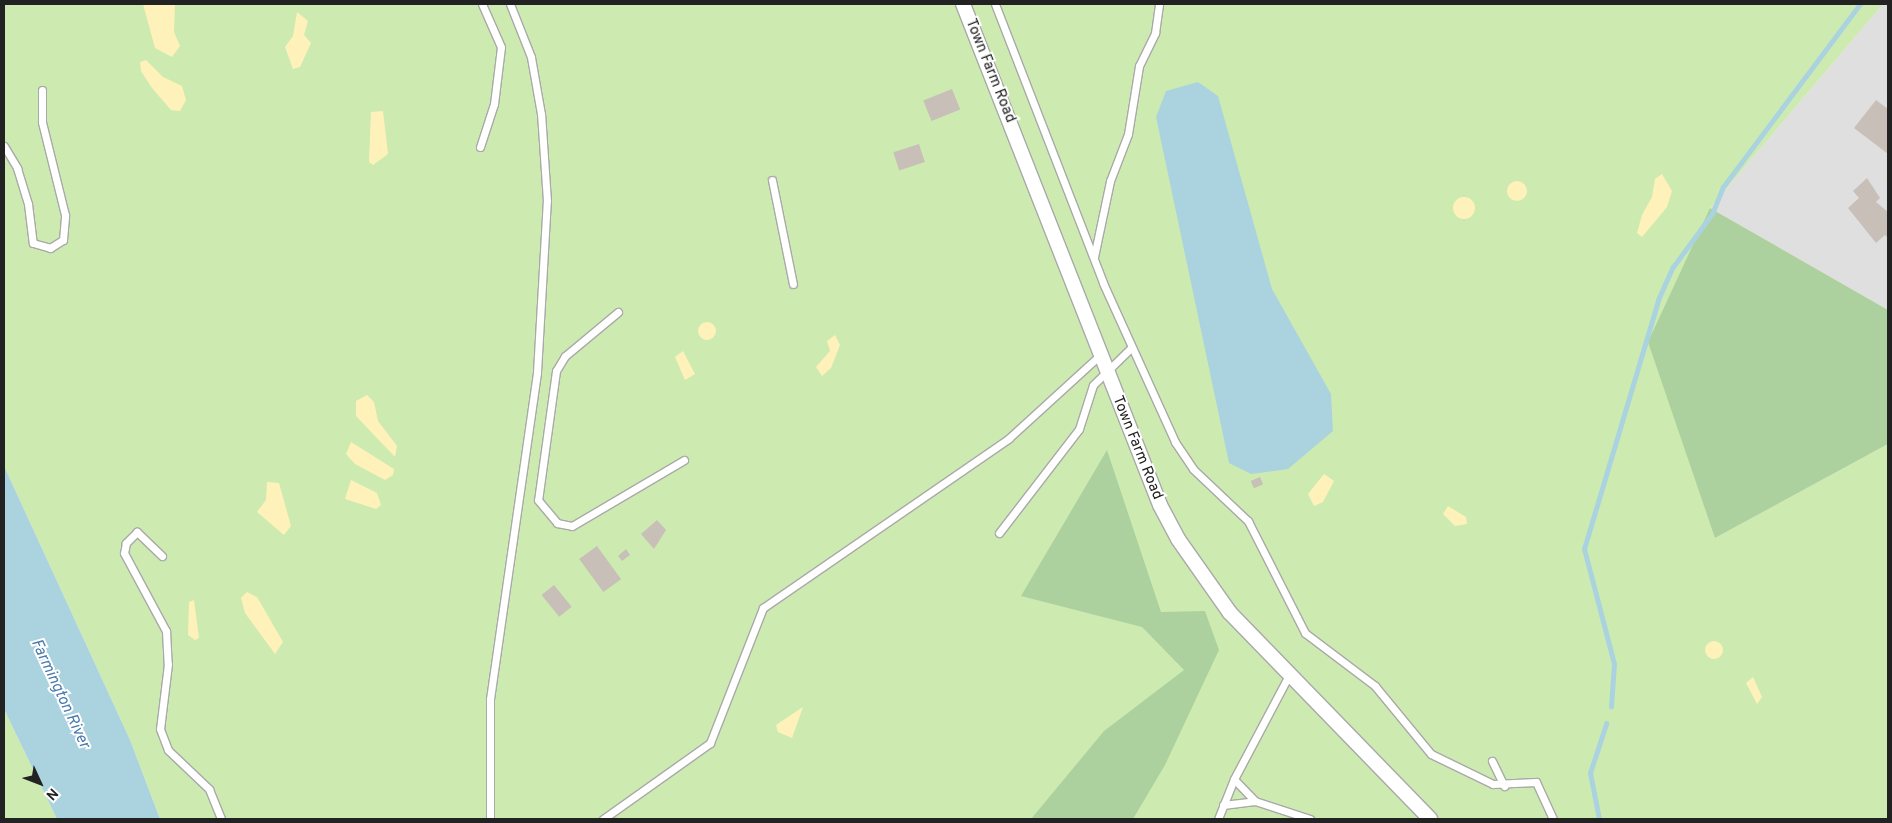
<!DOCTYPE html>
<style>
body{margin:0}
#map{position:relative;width:1892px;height:823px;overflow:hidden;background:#f2efe9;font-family:Overpass,sans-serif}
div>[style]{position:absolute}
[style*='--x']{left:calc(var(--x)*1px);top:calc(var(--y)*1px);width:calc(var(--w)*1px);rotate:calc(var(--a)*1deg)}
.residential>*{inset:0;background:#e0dfdf}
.grass>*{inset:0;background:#cdebb0}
.forest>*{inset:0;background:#add19e}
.sand>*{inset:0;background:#fff1ba}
.round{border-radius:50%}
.water>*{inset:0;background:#aad3df}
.stream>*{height:4.5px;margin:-2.25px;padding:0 2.25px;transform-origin:2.25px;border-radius:2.25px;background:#aad3df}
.building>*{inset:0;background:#c7bfb8;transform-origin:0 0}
.roads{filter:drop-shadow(1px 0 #a9a9a9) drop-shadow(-1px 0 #a9a9a9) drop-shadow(0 1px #a9a9a9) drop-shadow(0 -1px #a9a9a9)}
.lane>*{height:7px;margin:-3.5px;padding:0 3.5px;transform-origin:3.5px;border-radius:3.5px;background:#fff}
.street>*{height:14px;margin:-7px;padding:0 7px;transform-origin:7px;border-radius:7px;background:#fff}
span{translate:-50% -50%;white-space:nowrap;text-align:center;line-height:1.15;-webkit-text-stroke:4px #fff;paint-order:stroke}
.street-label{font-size:15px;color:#222}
.water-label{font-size:16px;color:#4a7aab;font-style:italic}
.frame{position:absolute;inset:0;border:5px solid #222;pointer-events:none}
.north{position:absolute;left:15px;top:758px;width:50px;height:50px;-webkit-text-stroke:4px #fff;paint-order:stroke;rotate:133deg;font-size:14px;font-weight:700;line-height:20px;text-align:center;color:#222}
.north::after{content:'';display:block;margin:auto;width:18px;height:22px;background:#222;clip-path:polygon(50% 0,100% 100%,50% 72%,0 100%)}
</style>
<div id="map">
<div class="residential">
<div style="clip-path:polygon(1883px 4px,1888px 4px,1888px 310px,1710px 208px)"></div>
</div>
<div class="grass">
<div style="clip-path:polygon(4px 4px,1883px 4px,1710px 208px,1715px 538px,1888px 444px,1888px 819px,160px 819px,130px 740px,4px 466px)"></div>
<div style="clip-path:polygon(4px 709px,57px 819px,4px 819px)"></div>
</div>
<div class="forest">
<div style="clip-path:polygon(1710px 208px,1888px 310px,1888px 444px,1715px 538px,1648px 342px)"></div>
<div style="clip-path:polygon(1107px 450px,1161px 612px,1205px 611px,1219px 650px,1165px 765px,1133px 819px,1031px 819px,1104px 731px,1184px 670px,1142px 627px,1021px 596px)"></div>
</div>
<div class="sand">
<div style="clip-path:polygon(143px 4px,175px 4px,174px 32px,180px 46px,172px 57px,155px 48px)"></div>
<div style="clip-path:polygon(297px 12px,308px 21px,304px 35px,311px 43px,300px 67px,293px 69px,285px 47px,293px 36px)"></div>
<div style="clip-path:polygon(146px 60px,163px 77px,182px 86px,186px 100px,180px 111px,171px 110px,152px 88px,141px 71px,140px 62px)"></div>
<div style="clip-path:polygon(383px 111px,388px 154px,373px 165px,369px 162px,371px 112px)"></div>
<div style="clip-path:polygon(1662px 174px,1672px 191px,1667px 207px,1642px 237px,1637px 233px,1642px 215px,1652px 197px,1655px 179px)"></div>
<div class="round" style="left:1507px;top:181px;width:20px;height:20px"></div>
<div class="round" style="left:1453px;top:197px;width:22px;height:22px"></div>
<div class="round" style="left:698px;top:322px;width:18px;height:18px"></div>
<div style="clip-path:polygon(835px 335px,840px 345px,831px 368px,822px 376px,816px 367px,830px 351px,827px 341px)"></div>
<div style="clip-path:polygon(683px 351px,695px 374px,685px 380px,675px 357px)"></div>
<div style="clip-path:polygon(367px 395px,374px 402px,378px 421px,397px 446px,395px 457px,356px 416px,356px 401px)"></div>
<div style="clip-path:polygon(351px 442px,394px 469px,393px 475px,385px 480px,355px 464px,346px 454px)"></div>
<div style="clip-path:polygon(1324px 474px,1334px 481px,1323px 502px,1314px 506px,1308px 494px)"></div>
<div style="clip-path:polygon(351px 480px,377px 493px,381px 505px,376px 509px,345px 499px)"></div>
<div style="clip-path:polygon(267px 482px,279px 483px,291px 526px,284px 535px,257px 512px,266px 500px)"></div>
<div style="clip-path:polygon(1448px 506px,1466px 517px,1467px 524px,1455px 526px,1443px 514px)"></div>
<div style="clip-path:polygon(247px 592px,257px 597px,283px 642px,275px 654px,245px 613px,241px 598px)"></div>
<div style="clip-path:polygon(194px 600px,199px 638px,195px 640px,188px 635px,189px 602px)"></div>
<div class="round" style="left:1705px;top:641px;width:18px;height:18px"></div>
<div style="clip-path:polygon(1753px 677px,1762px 697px,1757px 704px,1746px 683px)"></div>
<div style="clip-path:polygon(803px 707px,792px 738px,778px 732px,776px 725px)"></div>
</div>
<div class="water">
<div style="clip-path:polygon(1198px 82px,1218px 96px,1272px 289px,1331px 394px,1333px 431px,1288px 469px,1251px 474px,1229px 463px,1156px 117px,1166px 91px)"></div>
<div style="clip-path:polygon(4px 466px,130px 740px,160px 819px,57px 819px,4px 709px)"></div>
</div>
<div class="stream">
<div style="--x:1611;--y:707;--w:43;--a:-86"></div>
<div style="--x:1614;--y:664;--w:119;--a:-104.6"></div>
<div style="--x:1584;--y:549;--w:260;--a:-73.4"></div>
<div style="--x:1658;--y:300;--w:36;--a:-66"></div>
<div style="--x:1673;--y:267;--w:66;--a:-53.7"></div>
<div style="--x:1712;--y:214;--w:29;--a:-68"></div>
<div style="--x:1723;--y:187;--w:229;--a:-53.2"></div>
<div style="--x:1599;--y:819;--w:47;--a:-101.1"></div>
<div style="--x:1590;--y:773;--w:52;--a:-71.9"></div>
</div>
<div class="building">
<div style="left:952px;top:89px;width:22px;height:31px;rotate:68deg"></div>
<div style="clip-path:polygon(1876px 100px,1888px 109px,1888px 154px,1854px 128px)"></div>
<div style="left:919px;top:144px;width:19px;height:27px;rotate:72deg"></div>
<div style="clip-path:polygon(1867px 178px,1880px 198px,1876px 202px,1888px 212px,1888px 238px,1885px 235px,1876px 243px,1848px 208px,1859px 198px,1853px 191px)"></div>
<div style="left:1260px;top:477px;width:8px;height:10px;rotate:67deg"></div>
<div style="clip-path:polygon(657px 520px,666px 530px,654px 549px,641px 534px)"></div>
<div style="left:597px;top:546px;width:41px;height:22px;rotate:54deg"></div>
<div style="clip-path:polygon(626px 549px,630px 555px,622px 561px,618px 556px)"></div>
<div style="left:554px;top:585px;width:28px;height:16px;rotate:51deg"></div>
</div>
<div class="roads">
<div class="lane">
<div style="--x:995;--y:4;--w:299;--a:68.8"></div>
<div style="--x:1103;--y:283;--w:175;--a:65.6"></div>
<div style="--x:1175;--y:442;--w:32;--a:56"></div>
<div style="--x:1193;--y:469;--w:76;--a:43.4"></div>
<div style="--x:1248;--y:521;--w:126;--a:63"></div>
<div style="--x:1305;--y:633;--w:88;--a:37.1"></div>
<div style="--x:1375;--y:686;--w:88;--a:50.5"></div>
<div style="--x:1431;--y:754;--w:69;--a:25.8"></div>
<div style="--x:1493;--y:784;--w:43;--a:-2.7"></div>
<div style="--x:1536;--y:782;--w:41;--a:65.3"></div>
<div style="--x:4;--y:146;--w:26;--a:59"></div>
<div style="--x:17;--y:168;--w:38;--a:73"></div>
<div style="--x:28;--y:204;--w:39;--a:83"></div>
<div style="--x:33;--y:243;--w:18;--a:16"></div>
<div style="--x:50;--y:248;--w:15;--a:-32"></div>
<div style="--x:63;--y:240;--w:25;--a:-85"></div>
<div style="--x:65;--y:215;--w:96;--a:-103.9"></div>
<div style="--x:42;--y:122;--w:32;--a:-90"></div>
<div style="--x:480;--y:147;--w:45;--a:-72"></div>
<div style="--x:494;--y:104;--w:57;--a:-83"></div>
<div style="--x:501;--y:47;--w:47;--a:-113.8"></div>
<div style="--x:772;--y:180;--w:106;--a:78.6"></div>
<div style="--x:1094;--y:257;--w:78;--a:-78.1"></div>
<div style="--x:1110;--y:181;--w:50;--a:-69"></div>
<div style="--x:1128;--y:134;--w:69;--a:-80.8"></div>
<div style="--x:1139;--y:66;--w:37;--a:-64"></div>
<div style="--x:1155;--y:33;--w:29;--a:-82"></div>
<div style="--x:618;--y:312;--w:69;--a:140.3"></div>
<div style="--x:565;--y:356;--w:17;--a:121"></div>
<div style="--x:556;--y:371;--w:130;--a:97.9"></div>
<div style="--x:538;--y:500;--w:30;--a:50"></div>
<div style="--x:557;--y:523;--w:15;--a:11"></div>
<div style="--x:572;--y:526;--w:130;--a:-30.5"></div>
<div style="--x:999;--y:533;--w:131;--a:-52.4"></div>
<div style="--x:1079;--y:429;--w:46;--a:-72.3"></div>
<div style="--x:1093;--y:385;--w:54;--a:-44.3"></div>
<div style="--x:162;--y:556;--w:35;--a:-136"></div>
<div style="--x:137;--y:532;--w:16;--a:135"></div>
<div style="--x:126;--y:543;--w:10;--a:101"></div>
<div style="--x:124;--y:553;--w:89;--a:61.7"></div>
<div style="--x:166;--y:631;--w:33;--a:87"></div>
<div style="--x:168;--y:664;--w:65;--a:97"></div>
<div style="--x:160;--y:729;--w:22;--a:69"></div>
<div style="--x:168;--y:750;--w:57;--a:43.6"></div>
<div style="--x:209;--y:789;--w:32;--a:68"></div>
<div style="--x:1492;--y:761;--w:28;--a:64"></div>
<div style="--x:1255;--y:801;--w:58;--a:18.1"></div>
<div style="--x:1223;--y:805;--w:32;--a:-7"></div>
<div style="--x:1255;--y:801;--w:30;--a:-134"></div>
<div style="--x:490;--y:819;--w:120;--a:-90"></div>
<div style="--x:490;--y:699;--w:330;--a:-81.8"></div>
<div style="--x:537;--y:372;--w:171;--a:-86.7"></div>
<div style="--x:547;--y:201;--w:87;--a:-93.9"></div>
<div style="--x:541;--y:114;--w:58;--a:-100"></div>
<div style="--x:531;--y:57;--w:57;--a:-111.6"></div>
<div style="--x:603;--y:819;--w:131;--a:-35.4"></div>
<div style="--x:710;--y:743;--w:145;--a:-68.6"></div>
<div style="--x:763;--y:608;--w:298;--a:-34.6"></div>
<div style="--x:1008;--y:439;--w:125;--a:-42.4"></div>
<div style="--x:1218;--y:819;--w:43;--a:-68.2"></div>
<div style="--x:1234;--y:779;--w:115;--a:-62.1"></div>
</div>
<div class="street">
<div style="--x:963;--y:4;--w:538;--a:68.53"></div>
<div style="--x:1160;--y:505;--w:38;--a:62"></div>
<div style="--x:1178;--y:539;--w:90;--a:54.9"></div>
<div style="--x:1230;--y:613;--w:287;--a:45.8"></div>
</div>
</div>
<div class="street-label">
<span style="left:990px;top:71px;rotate:68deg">Town Farm Road</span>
<span style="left:1137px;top:448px;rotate:68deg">Town Farm Road</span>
</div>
<div class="water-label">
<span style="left:60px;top:694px;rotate:65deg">Farmington River</span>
</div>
<div class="frame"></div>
<div class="north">N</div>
</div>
